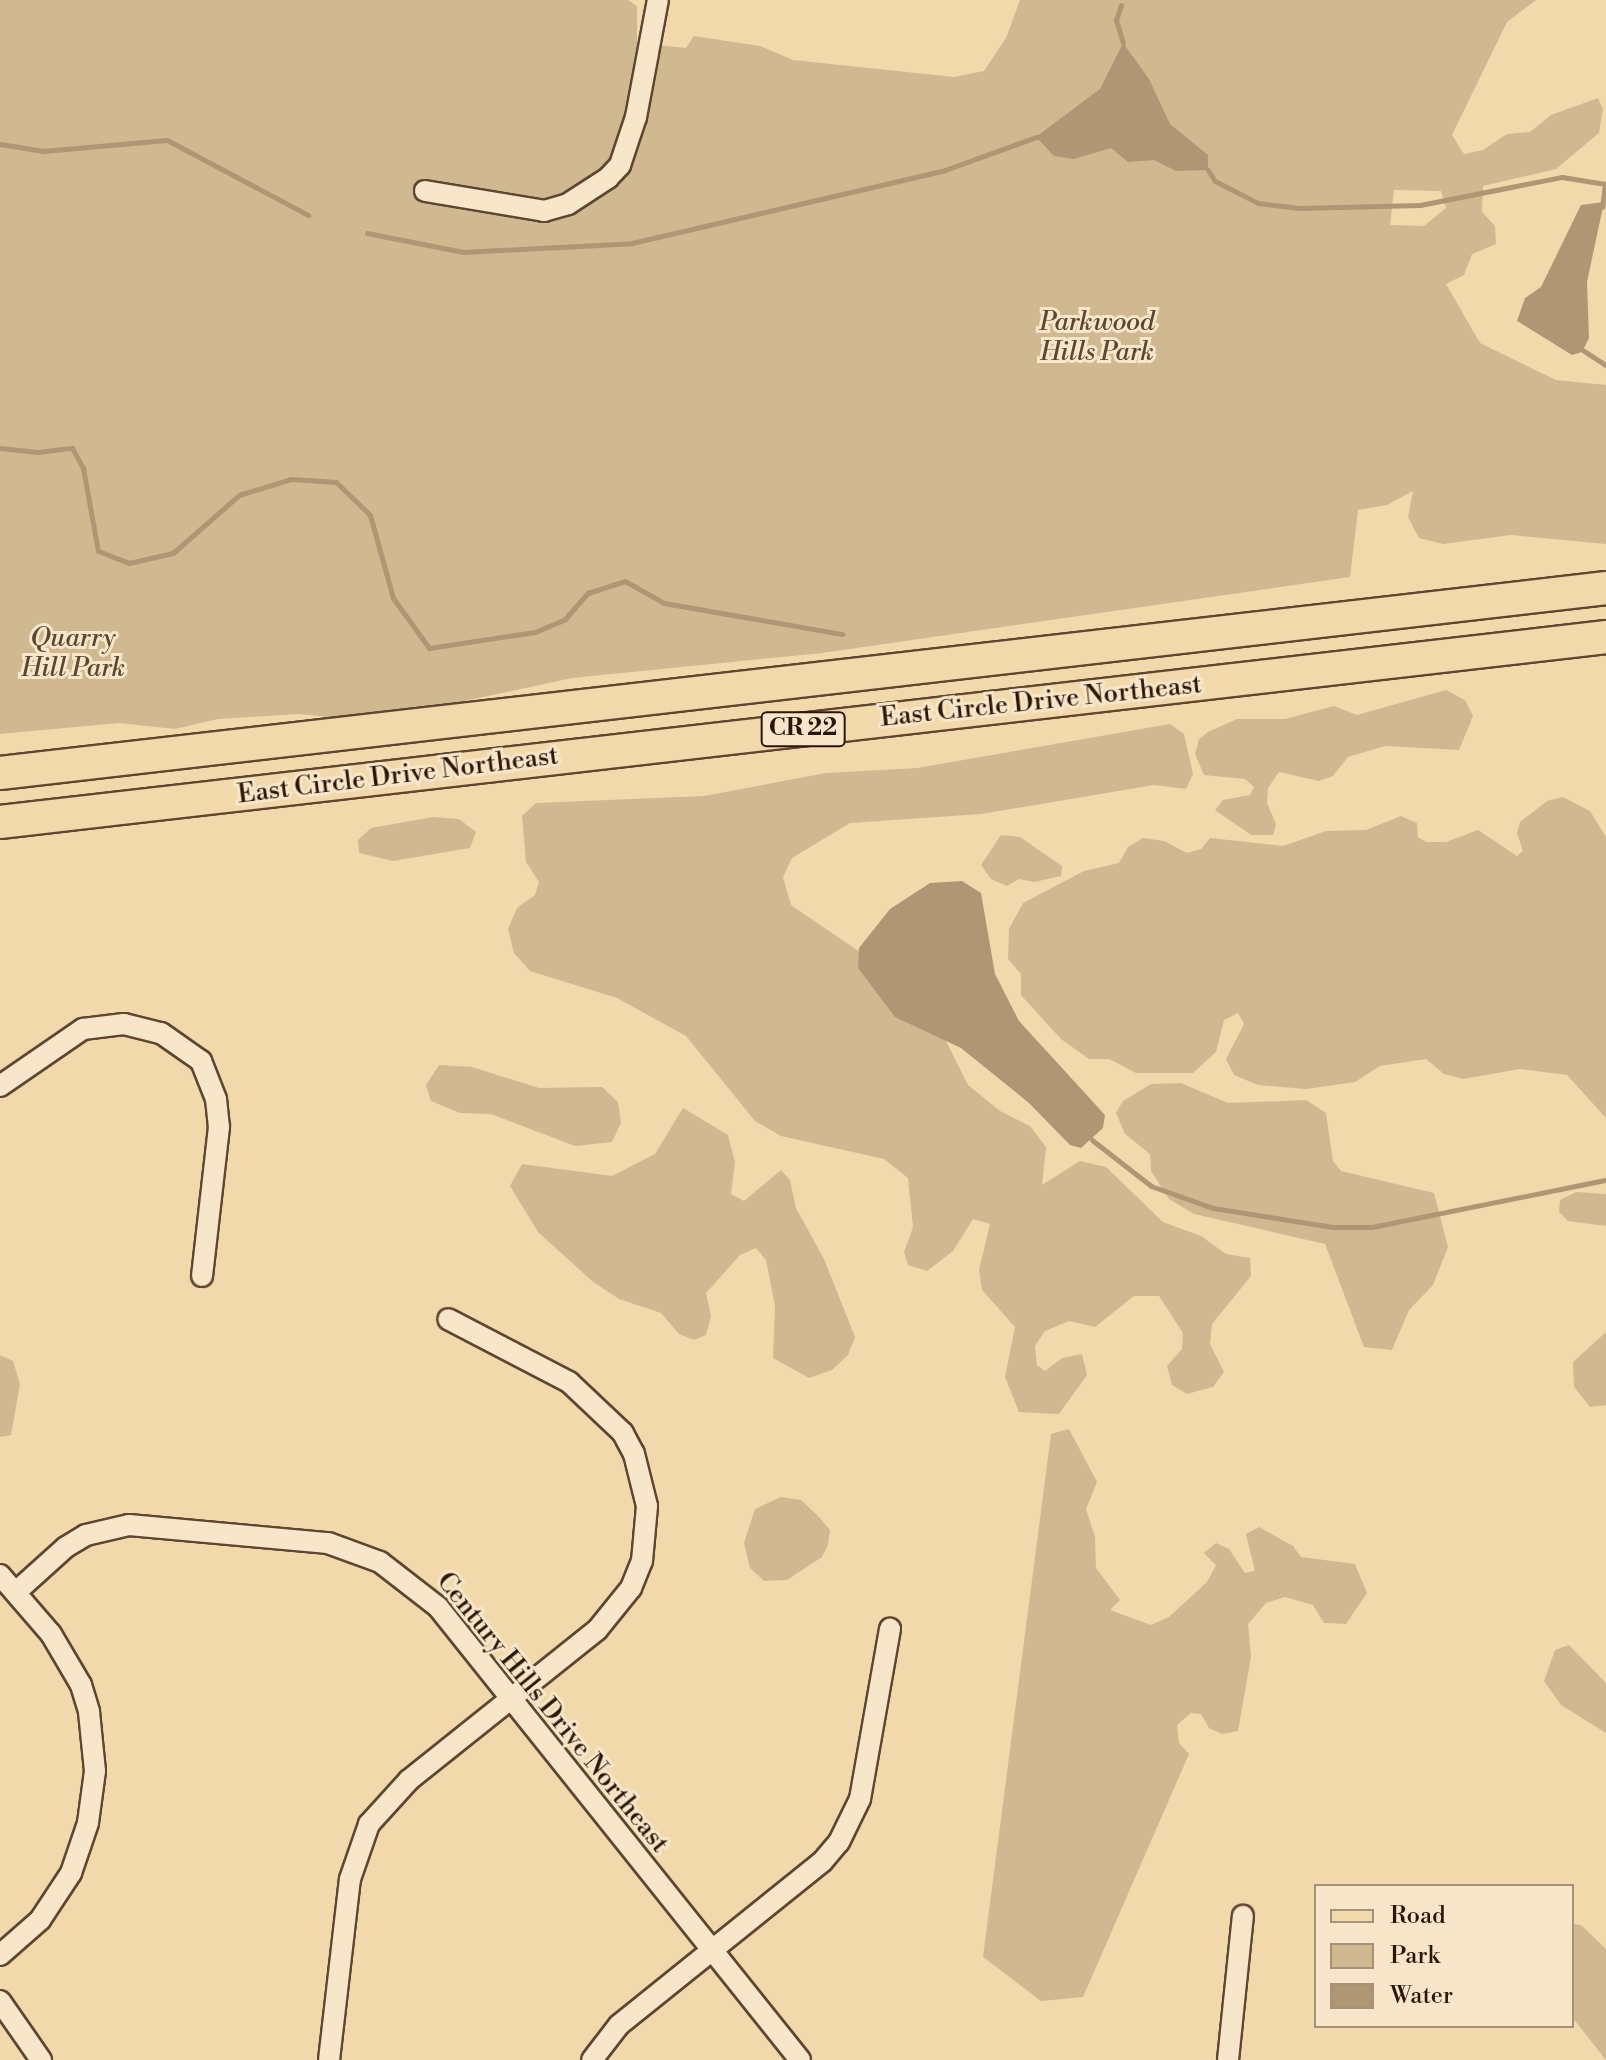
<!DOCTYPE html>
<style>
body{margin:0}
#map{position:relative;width:1606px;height:2060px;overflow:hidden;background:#f2d9ac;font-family:"Libre Bodoni",serif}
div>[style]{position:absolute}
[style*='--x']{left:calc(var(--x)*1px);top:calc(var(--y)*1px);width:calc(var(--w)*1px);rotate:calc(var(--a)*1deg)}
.green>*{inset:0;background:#d0b890}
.water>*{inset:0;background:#af9674}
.stream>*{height:5px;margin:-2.5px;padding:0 2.5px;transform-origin:2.5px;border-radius:2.5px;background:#af9674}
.roads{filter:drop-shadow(2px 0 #5e4630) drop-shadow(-2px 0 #5e4630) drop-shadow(0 2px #5e4630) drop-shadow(0 -2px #5e4630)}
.street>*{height:20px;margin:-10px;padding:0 10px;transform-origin:10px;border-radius:10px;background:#f7e6c9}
.primary>*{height:32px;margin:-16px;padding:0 16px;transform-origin:16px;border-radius:16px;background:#f2d9ac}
span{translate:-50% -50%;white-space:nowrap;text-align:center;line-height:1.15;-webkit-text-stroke:6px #f7e6c9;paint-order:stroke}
.shield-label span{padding:2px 6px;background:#f7e6c9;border:2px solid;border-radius:6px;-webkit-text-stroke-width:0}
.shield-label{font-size:24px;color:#2c1506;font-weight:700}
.park-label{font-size:26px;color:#5d462f;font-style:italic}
.street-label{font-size:26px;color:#2c1506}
.legend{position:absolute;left:1314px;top:1884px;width:260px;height:144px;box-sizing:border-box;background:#f7e6c9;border:2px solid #a6927b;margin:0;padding:10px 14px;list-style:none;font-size:24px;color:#2c1506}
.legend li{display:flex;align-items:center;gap:16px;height:40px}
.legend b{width:40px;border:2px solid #a6927b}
</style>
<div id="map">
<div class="green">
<div style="clip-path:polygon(evenodd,0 0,628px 0,637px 6px,637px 43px,686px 48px,694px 36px,760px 46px,793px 60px,954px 77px,984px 71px,1006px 38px,1020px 0,1536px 0,1507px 22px,1452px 135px,1464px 154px,1483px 150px,1507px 134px,1530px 132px,1551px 115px,1598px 98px,1603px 109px,1599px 133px,1556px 169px,1483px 186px,1482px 212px,1495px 226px,1496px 244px,1472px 254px,1464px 275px,1446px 284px,1480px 343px,1556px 380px,1606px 385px,1606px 544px,1511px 535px,1443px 544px,1419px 538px,1408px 517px,1413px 491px,1387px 505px,1358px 510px,1350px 577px,822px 653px,572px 678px,399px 715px,347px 719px,299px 714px,218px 719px,175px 729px,119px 723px,0 734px,0 0,1394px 190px,1441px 191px,1446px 208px,1424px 226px,1390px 225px,1394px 190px)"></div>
<div style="clip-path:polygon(1446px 690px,1465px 700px,1473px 716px,1459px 750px,1385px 746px,1348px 757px,1333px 776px,1319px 781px,1279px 772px,1268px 788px,1267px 803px,1276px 824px,1273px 835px,1251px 835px,1215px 810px,1223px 800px,1250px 795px,1254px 787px,1245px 779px,1204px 775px,1195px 754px,1199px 739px,1208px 732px,1237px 719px,1285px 719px,1334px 706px,1357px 715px)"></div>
<div style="clip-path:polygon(1170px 724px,1184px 734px,1193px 774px,1186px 789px,1154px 785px,981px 814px,850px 823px,792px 858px,783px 877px,791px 905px,873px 961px,940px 1029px,968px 1085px,1000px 1111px,1030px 1126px,1046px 1147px,1042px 1185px,1080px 1161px,1106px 1167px,1163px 1222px,1201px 1236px,1226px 1254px,1250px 1258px,1251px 1276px,1212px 1324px,1210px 1344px,1224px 1372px,1213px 1387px,1187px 1394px,1172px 1385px,1167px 1366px,1182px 1349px,1183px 1333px,1159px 1296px,1134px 1296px,1095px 1327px,1069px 1321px,1045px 1331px,1035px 1346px,1037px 1365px,1045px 1371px,1062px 1358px,1082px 1354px,1087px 1375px,1059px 1414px,1019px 1412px,1005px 1377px,1015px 1327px,982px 1290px,979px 1270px,990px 1224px,973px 1219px,953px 1251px,927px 1271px,908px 1265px,904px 1252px,913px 1227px,908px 1178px,884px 1159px,781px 1136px,755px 1121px,686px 1036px,617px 998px,530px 971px,514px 953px,508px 929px,517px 908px,535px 895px,539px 882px,526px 862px,522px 816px,536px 803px,704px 796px,826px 773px,917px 768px)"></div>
<div style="clip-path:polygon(1563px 797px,1590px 811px,1606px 837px,1606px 1118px,1567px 1075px,1520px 1069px,1463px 1079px,1444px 1074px,1426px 1059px,1380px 1066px,1355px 1082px,1306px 1089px,1258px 1085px,1234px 1075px,1226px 1059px,1244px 1024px,1238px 1013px,1224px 1020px,1216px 1052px,1193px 1073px,1136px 1073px,1109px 1059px,1089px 1059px,1061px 1039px,1021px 995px,1021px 974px,1008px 959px,1009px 929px,1023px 903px,1084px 871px,1119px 863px,1128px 847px,1143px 838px,1164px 841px,1187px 853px,1201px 849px,1210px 838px,1283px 846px,1326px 831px,1366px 830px,1401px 816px,1417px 823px,1418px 837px,1426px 842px,1446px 842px,1478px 830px,1517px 856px,1523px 851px,1517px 833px,1520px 822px,1547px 801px)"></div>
<div style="clip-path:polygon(433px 817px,459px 819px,476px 832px,470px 848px,393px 861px,359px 853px,358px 840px,371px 828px)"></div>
<div style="clip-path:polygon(1001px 835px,1020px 837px,1062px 866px,1061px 876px,1034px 882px,1019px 879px,1007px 886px,991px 879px,981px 865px)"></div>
<div style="clip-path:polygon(439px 1065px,472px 1067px,539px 1088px,602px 1087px,618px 1102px,621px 1123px,612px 1142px,575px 1146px,491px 1114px,460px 1113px,431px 1101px,426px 1085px)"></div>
<div style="clip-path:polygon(1181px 1083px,1228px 1103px,1306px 1100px,1326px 1113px,1333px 1161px,1341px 1171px,1434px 1193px,1448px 1247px,1433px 1285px,1409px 1310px,1392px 1350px,1364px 1347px,1325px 1244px,1194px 1214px,1169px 1199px,1151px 1171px,1150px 1154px,1125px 1134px,1116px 1113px,1123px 1101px,1151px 1084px)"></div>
<div style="clip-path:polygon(683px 1108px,728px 1135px,735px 1162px,731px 1194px,744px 1201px,781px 1170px,790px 1180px,796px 1208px,824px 1259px,855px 1337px,848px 1355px,832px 1370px,809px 1378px,773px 1358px,775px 1306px,766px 1260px,756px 1248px,740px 1255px,706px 1293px,711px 1316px,706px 1335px,694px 1340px,679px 1334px,661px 1313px,619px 1299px,592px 1281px,538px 1232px,510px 1186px,522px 1164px,612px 1176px,655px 1154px)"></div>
<div style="clip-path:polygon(1576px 1192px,1606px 1194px,1606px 1226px,1568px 1221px,1559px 1212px,1560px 1200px)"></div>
<div style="clip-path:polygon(1606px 1332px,1606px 1405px,1590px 1407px,1574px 1387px,1573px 1362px)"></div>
<div style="clip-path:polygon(0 1355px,13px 1361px,20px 1384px,11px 1435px,0 1437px)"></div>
<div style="clip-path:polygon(1069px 1429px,1097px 1482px,1086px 1509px,1095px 1537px,1096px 1568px,1120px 1600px,1110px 1610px,1151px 1625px,1169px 1617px,1207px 1582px,1216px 1565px,1204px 1553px,1216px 1543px,1229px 1549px,1245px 1573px,1255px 1571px,1246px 1534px,1259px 1527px,1293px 1546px,1301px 1557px,1355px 1564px,1367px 1593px,1346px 1624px,1324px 1623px,1313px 1605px,1285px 1597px,1266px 1603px,1248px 1624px,1251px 1657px,1238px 1731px,1222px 1734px,1209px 1728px,1201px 1714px,1191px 1713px,1177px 1725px,1179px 1743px,1189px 1754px,1083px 1997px,1041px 2001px,983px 1957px,1051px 1434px)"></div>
<div style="clip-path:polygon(781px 1497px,801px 1500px,818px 1516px,830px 1530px,828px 1545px,822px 1557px,787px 1580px,764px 1581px,750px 1568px,744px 1543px,755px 1509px)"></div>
<div style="clip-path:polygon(1569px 1645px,1606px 1683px,1606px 1733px,1561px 1705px,1544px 1681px,1555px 1650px)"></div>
<div style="clip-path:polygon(1572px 1924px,1581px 1925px,1606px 1949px,1606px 2060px,1572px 2017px)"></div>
</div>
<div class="water">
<div style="clip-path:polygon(1123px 43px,1149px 79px,1170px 124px,1208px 155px,1208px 170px,1176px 171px,1154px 160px,1128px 162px,1111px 148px,1074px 159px,1054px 156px,1036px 137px,1100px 89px)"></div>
<div style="clip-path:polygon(1604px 202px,1587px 282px,1589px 338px,1582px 352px,1572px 355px,1517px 321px,1525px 298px,1541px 287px,1581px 205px)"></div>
<div style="clip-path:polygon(962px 881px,981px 893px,995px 974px,1019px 1021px,1105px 1115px,1103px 1128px,1081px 1148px,1070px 1145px,1029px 1103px,961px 1048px,895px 1017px,858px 968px,859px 948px,890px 909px,930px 883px)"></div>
</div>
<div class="stream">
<div style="--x:1121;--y:5;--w:16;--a:108"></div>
<div style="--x:1116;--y:20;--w:24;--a:73"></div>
<div style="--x:0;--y:144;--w:44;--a:9.2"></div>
<div style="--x:43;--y:151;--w:124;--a:-5.1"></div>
<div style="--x:167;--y:140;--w:160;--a:28"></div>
<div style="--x:1208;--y:170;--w:13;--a:58"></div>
<div style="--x:1215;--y:181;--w:48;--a:27.1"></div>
<div style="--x:1258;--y:203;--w:41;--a:7"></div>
<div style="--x:1299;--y:208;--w:121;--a:-1.4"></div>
<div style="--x:1420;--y:205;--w:145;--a:-11.2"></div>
<div style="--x:1562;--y:177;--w:44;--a:9.2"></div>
<div style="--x:1605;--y:184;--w:23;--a:97"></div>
<div style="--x:367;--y:233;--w:98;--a:11.2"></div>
<div style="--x:463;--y:252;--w:169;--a:-3"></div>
<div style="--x:632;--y:243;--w:321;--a:-13.1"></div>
<div style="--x:945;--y:170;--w:97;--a:-19.9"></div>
<div style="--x:1581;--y:349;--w:30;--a:33"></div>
<div style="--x:0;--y:448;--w:38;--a:6"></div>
<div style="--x:38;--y:452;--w:34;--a:-7"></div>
<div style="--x:72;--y:448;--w:23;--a:61"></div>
<div style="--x:83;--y:468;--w:84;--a:79.8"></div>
<div style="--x:98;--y:551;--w:33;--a:21"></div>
<div style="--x:129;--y:563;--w:45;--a:-12.8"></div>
<div style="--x:173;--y:553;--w:88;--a:-41.3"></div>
<div style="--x:239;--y:495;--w:54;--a:-17.1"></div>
<div style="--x:291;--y:479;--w:45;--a:3.8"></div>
<div style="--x:336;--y:482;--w:47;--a:44.1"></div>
<div style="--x:370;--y:515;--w:86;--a:74.5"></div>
<div style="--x:393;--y:598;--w:62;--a:54.2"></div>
<div style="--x:429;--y:648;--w:107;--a:-8.6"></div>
<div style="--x:535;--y:632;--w:33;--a:-23"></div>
<div style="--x:565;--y:619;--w:35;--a:-49"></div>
<div style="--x:588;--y:593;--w:39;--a:-18"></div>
<div style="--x:625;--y:581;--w:45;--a:29.4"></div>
<div style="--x:664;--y:603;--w:181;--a:9.9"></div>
<div style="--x:1092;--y:1140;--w:75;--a:37.9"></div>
<div style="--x:1151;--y:1186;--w:66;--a:19.5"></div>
<div style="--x:1213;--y:1208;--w:121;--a:9"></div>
<div style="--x:1333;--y:1227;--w:39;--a:0"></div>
<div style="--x:1372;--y:1227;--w:239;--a:-11.4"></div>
</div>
<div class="roads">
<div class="street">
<div style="--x:425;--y:191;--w:121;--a:9.5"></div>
<div style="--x:544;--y:211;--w:25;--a:-16"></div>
<div style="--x:568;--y:204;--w:48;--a:-33"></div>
<div style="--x:608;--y:178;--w:18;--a:-47"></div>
<div style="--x:620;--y:165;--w:51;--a:-71.6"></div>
<div style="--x:636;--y:117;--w:119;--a:-79.4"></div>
<div style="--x:0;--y:1086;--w:101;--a:-34.5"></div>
<div style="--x:83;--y:1029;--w:41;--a:-7"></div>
<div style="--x:124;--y:1024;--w:38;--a:14"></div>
<div style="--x:161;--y:1033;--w:49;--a:35"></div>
<div style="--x:201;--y:1061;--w:41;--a:68.5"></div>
<div style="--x:216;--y:1099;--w:28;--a:84"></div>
<div style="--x:219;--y:1127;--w:150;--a:96.5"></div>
<div style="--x:0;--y:1575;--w:78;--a:49.2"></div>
<div style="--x:51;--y:1634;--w:59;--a:59.5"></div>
<div style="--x:81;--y:1685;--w:28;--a:73"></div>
<div style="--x:89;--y:1712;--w:59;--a:84.2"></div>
<div style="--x:95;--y:1771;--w:52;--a:97.7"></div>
<div style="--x:88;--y:1823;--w:53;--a:108.8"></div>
<div style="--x:71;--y:1873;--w:56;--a:123.4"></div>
<div style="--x:40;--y:1920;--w:53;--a:138.8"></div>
<div style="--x:16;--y:1592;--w:67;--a:-42"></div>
<div style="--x:66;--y:1547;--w:23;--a:-31"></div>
<div style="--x:86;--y:1535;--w:44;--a:-13.1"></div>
<div style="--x:129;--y:1525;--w:200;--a:5.2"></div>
<div style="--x:328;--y:1543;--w:55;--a:20.1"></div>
<div style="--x:380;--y:1562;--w:73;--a:37.8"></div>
<div style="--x:438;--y:1607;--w:580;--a:51.37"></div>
<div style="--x:0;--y:2001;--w:72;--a:55.2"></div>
<div style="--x:329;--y:2060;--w:182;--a:-83.4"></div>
<div style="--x:350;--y:1879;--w:58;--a:-70.9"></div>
<div style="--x:369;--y:1824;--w:59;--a:-47.7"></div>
<div style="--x:409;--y:1780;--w:241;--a:-38.6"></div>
<div style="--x:597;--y:1630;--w:54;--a:-51"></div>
<div style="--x:631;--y:1588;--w:29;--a:-68"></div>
<div style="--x:642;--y:1561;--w:55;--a:-84.8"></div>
<div style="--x:647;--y:1506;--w:54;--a:-104"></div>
<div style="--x:634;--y:1454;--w:24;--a:-118"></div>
<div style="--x:623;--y:1433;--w:74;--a:-136.6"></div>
<div style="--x:569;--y:1382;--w:136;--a:-152.5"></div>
<div style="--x:592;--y:2060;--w:44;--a:-52.4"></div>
<div style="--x:619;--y:2025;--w:260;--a:-38.8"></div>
<div style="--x:822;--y:1862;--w:26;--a:-50"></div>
<div style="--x:839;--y:1842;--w:48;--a:-64"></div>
<div style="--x:860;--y:1799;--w:173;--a:-80"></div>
<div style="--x:1228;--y:2060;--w:145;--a:-84.1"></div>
</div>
<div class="primary">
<div style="--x:0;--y:773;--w:1617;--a:-6.57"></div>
<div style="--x:0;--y:822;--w:1617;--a:-6.57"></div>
</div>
</div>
<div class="shield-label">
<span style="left:803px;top:729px">CR 22</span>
</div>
<div class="park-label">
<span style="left:1097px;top:338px">Parkwood<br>Hills Park</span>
<span style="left:73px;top:654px">Quarry<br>Hill Park</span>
</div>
<div class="street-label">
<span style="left:1041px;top:702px;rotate:-6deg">East Circle Drive Northeast</span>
<span style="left:398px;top:776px;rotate:-7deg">East Circle Drive Northeast</span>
<span style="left:552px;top:1713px;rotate:51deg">Century Hills Drive Northeast</span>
</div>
<ul class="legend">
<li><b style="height:10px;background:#f2d9ac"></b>Road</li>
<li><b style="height:22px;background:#d0b890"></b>Park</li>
<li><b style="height:22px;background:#af9674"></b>Water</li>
</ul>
</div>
